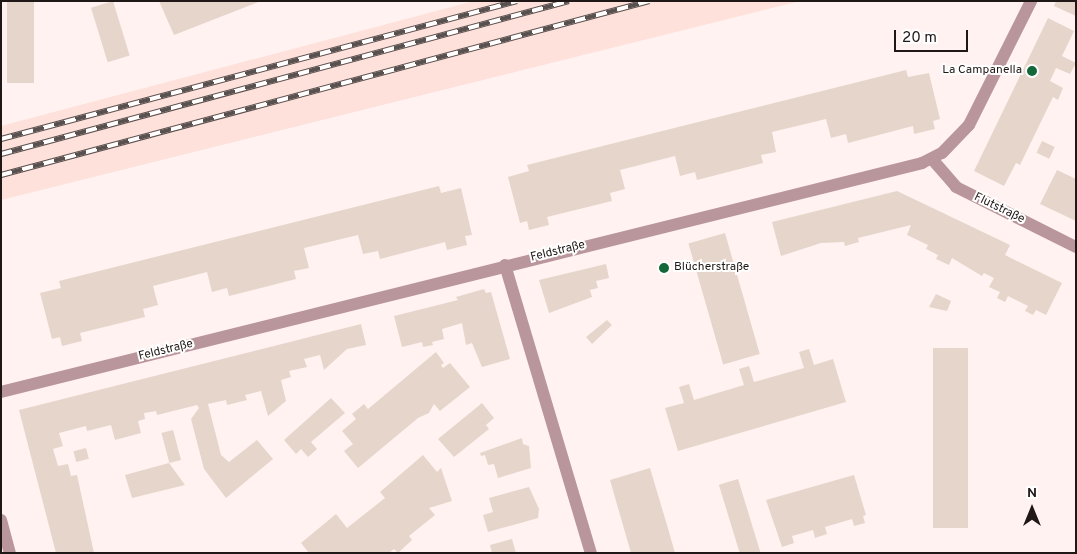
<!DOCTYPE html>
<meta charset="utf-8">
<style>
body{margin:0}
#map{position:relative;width:1077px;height:554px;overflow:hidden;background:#fff2f0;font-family:Overpass,sans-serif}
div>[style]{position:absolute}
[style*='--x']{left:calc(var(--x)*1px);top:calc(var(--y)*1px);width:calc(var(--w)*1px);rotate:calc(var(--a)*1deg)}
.built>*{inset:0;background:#fee1db}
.building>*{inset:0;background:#e6d5cb;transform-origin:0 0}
.street>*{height:12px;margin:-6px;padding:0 6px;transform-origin:6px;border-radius:6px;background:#b9959c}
.rail>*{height:5.5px;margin-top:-2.75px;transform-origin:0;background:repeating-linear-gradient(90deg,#fff 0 11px,#59514f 0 22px);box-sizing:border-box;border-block:1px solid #59514f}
.dots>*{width:14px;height:14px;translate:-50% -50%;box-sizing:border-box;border:2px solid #fff;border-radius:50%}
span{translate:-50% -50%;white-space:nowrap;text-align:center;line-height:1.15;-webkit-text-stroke:4px #fff;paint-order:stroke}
.poi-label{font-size:12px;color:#1f1816}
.right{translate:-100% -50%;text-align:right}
.left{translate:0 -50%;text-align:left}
.street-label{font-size:12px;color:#1f1816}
.frame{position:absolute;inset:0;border:2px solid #1f1816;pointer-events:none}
.north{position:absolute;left:1007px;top:484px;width:50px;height:50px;-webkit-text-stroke:4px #fff;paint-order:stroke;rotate:0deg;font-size:14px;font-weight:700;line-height:20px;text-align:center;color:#1f1816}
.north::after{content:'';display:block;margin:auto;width:18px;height:22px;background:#1f1816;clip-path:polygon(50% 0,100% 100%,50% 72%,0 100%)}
.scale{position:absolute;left:894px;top:30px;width:74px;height:22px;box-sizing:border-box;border:2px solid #1f1816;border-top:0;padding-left:6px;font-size:15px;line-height:18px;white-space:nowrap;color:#1f1816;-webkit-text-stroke:4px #fff;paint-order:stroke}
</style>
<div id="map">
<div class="built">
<div style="clip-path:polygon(474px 1px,800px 1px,1px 200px,1px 126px)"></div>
</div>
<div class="building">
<div style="left:7px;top:1px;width:27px;height:82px"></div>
<div style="left:113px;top:1px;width:57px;height:23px;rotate:73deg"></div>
<div style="clip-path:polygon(159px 1px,261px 1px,174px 35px)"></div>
<div style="clip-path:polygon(1056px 1px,1076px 1px,1076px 16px,1054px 6px)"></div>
<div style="clip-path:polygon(1048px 18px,1074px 31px,1062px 56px,1076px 63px,1070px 74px,1056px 68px,1050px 81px,1063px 88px,1058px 100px,1053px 97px,1020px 165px,1016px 163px,1004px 186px,974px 171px)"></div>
<div style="clip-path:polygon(906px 70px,908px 77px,929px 73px,940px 119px,933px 121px,935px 129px,914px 134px,913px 126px,848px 143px,846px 134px,831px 138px,826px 119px,772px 132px,776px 152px,761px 155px,763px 163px,697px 180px,695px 172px,680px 176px,675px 156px,620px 170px,625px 189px,610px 193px,612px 201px,547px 217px,549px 225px,529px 230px,527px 221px,520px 223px,508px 177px,529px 171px,527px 165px)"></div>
<div style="left:1042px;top:141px;width:14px;height:13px;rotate:25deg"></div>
<div style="clip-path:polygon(1057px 170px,1076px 179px,1076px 221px,1040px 204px)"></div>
<div style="clip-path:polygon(439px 186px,441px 193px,461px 188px,472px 235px,465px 236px,467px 245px,447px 250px,445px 242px,380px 259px,378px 251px,363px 254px,358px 235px,304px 248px,309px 268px,294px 271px,296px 279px,229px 296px,227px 288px,212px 292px,207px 272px,153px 286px,158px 305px,143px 309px,145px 317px,80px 333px,82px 341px,62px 346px,60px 337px,52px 339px,40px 293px,61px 288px,59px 281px)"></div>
<div style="clip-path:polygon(897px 191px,1010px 245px,1005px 255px,1062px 283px,1046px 315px,1036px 310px,1033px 315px,1025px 311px,1028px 306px,1008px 296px,1005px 302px,997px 298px,1000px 292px,989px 287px,994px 278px,984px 273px,982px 276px,952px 258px,949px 265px,936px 259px,938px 255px,926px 249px,928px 245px,907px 235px,911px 225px,858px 238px,859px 242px,845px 246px,844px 242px,821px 243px,781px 256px,772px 222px)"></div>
<div style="left:725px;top:233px;width:126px;height:38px;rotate:74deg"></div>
<div style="clip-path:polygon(606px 264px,609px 278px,596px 281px,598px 288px,590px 290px,592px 297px,549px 313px,539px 280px)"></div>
<div style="clip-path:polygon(484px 289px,486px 293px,491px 292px,510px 359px,482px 367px,472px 343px,466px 345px,462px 323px,442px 329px,444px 339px,432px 342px,433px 345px,423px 347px,422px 342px,402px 347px,394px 316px,458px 300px,456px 297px)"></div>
<div style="clip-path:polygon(936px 294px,951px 301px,947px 311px,929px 307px)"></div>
<div style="clip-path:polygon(607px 320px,612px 325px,592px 344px,586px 337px)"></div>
<div style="clip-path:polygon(361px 324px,366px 345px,347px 349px,324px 370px,320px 355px,304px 359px,307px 367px,289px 371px,291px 377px,281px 380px,286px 401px,268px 416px,261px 391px,245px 395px,247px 400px,227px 405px,226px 400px,208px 404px,221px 455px,229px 462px,257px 440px,273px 459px,226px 498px,204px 469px,191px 419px,199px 408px,197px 405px,157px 415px,156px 411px,144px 413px,145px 419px,138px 421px,141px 433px,115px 440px,111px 425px,87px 431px,86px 426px,59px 433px,63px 446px,53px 449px,58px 466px,68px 464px,71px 476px,77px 475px,94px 553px,56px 553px,19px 410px)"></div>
<div style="left:933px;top:348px;width:35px;height:180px"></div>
<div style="clip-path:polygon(809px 349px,814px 365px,833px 359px,846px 402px,678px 451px,665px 408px,684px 403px,679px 387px,689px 384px,694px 400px,744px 385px,739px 369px,749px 366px,754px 382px,804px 368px,799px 352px)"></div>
<div style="clip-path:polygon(436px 352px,444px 363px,441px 365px,443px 368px,450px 363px,470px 387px,440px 411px,434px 404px,429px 413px,418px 418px,358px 468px,344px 451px,353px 444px,342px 431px,356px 419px,352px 414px,364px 404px,368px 409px)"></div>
<div style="clip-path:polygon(331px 398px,345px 413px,311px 442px,317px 449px,308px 457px,301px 449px,296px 454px,284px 440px)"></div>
<div style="clip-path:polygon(482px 403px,494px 418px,486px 425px,489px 429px,454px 457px,438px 439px)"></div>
<div style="left:173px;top:430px;width:31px;height:12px;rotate:75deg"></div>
<div style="clip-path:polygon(522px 438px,523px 444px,529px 446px,531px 468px,498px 478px,494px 464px,488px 465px,485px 455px,481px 456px,480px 453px)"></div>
<div style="left:86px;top:448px;width:11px;height:13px;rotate:75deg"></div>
<div style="clip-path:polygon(423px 455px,437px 472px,441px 468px,452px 501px,429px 508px,435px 515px,409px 536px,412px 540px,398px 553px,394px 549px,389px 553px,309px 553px,301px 543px,336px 514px,347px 528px,385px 498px,380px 492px)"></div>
<div style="clip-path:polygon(169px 463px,185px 485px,132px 498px,125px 475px)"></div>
<div style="clip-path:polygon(650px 468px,669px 532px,675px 553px,631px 553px,610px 480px)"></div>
<div style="clip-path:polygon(854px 475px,866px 515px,863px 516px,865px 523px,854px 526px,852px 519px,825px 527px,827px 534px,815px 538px,813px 530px,792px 536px,794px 543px,782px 547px,766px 500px)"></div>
<div style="left:738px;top:479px;width:77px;height:20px;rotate:73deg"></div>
<div style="clip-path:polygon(529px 487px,539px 509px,538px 518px,488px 532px,483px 515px,493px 512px,489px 498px)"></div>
<div style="clip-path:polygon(512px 539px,516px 553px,492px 553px,490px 545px)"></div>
</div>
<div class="street">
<div style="--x:932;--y:159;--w:37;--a:49"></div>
<div style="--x:956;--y:187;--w:134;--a:26.6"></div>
<div style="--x:505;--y:265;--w:301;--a:73.4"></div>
<div style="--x:1;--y:392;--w:949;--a:-13.96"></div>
<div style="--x:922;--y:163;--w:22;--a:-27"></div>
<div style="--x:942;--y:153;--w:39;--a:-46"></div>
<div style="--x:969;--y:125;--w:139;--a:-63.4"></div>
<div style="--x:1;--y:520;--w:34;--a:75"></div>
</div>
<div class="rail">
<div style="--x:1;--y:139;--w:534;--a:-14.97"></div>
<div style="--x:1;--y:154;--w:588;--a:-15.08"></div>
<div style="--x:1;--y:175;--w:671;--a:-15.03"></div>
</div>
<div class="dots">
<div style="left:1032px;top:71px;background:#136738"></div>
<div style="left:664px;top:268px;background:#136738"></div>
</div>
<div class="poi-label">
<span class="right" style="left:1022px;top:71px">La Campanella</span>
<span class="left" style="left:674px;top:268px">Blücherstraße</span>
</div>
<div class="street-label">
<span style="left:999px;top:209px;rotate:26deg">Flutstraße</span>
<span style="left:558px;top:252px;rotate:-14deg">Feldstraße</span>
<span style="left:166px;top:351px;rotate:-14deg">Feldstraße</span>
</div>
<div class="frame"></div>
<div class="north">N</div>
<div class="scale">20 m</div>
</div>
